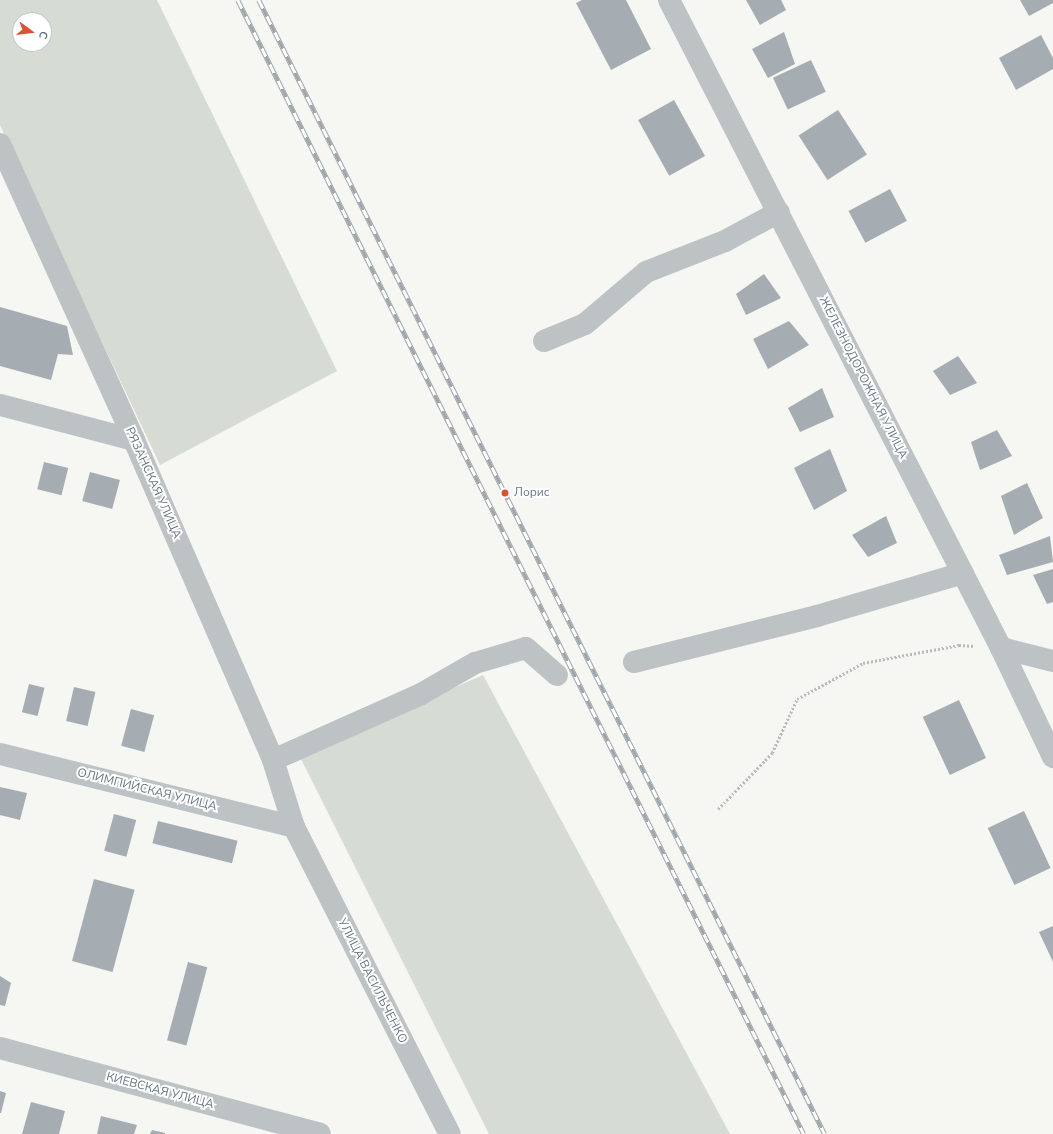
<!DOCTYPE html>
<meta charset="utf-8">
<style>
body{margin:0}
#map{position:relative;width:1053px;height:1134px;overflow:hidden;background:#f6f6f3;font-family:"Nunito Sans",sans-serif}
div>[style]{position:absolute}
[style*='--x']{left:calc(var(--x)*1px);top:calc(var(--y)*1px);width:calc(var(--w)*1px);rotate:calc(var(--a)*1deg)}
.green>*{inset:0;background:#d6dbd3}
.building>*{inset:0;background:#a5adb3;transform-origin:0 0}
.path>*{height:2.5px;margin-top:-1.25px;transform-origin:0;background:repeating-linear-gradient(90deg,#b8bbbd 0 2px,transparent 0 4px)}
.minor>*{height:22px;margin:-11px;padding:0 11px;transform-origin:11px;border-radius:11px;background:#bdc2c5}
.rail>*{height:4.5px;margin-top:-2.25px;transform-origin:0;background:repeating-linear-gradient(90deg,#fff 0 9px,#9fa6ab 0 18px);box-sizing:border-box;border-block:1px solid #9fa6ab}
.dots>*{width:11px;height:11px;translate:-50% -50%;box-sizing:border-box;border:2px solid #fff;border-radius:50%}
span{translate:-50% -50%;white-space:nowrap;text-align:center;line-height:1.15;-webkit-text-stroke:4px #fff;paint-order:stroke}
.street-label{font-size:12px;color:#677783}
.poi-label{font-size:12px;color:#677783}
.left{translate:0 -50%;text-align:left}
.north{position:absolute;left:12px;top:12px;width:40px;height:40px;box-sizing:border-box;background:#fff;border:1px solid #c2c9cd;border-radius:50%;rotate:105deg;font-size:11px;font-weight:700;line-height:16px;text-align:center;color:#677783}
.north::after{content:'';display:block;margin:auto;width:14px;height:18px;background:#d75332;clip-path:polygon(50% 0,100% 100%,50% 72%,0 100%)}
</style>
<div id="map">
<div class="green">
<div style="clip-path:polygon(evenodd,0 0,157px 0,337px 371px,160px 465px,0 125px,0 0,20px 20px,44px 20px,44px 44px,20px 44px,20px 20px)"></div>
<div style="clip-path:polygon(483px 675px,730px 1134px,489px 1134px,299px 755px)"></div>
</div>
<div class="building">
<div style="clip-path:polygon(582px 0,626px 0,651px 49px,611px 70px,576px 3px)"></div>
<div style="clip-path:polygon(746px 0,781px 0,786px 10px,760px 25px)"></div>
<div style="clip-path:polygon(1020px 0,1053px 0,1053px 3px,1029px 16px)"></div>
<div style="clip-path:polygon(784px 32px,795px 64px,768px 78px,752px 49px)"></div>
<div style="clip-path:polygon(1041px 35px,1053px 58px,1053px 69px,1016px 90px,999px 58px)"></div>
<div style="left:811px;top:60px;width:35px;height:42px;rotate:65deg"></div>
<div style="left:674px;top:100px;width:64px;height:41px;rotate:61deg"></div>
<div style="left:838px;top:110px;width:53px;height:47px;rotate:57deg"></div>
<div style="left:890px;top:189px;width:36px;height:47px;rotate:62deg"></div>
<div style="clip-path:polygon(764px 274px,781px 298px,746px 315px,736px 294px)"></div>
<div style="clip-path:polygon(0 307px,67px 326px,73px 355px,58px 354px,51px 380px,0 366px)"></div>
<div style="clip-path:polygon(789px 321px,809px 345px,768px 369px,753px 339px)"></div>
<div style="clip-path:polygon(958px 356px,977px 383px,950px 395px,933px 371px)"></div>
<div style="clip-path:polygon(822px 388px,834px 417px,800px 432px,788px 408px)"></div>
<div style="clip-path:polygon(997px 430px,1012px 456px,980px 470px,971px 442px)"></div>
<div style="clip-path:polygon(830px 449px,847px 491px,814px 510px,794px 468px)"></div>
<div style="left:44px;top:462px;width:25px;height:28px;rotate:14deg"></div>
<div style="left:90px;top:472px;width:31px;height:30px;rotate:15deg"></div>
<div style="clip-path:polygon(1027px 483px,1043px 518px,1014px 535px,1001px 496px)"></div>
<div style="clip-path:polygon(886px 516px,897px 543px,868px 557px,852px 535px)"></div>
<div style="clip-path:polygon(1050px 536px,1053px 562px,1007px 575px,999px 555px)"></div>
<div style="clip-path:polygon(1053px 569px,1053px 602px,1047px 604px,1033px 575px)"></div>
<div style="left:29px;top:684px;width:16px;height:29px;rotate:14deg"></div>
<div style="left:74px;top:687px;width:22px;height:35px;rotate:13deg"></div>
<div style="left:959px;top:700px;width:64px;height:40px;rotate:65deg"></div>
<div style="left:131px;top:709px;width:24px;height:38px;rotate:15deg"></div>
<div style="clip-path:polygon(0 787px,27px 793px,20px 820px,0 815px)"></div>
<div style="left:1024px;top:811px;width:63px;height:40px;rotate:65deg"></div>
<div style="left:114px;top:814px;width:23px;height:38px;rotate:15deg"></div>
<div style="left:158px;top:821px;width:82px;height:23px;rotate:14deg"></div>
<div style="left:94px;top:879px;width:42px;height:85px;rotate:15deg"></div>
<div style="clip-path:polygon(1053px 926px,1053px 962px,1039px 932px)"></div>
<div style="left:188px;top:962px;width:20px;height:81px;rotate:15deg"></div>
<div style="clip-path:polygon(0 976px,11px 983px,5px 1006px,0 1005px)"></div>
<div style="clip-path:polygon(0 1091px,6px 1093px,1px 1113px,0 1113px)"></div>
<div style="clip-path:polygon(31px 1102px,65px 1111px,59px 1134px,22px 1134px)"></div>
<div style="clip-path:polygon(101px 1116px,137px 1125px,134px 1134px,97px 1134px)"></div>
<div style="clip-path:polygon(152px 1130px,165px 1133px,165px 1134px,150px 1134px)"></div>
</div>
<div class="path">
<div style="--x:718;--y:809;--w:78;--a:-46"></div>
<div style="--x:772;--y:753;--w:60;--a:-65.2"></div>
<div style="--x:797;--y:699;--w:75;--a:-28.6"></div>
<div style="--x:863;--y:663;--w:98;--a:-10.6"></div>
<div style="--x:959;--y:645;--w:16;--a:4"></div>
</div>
<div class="minor">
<div style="--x:669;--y:0;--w:728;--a:62.87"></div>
<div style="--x:1001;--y:648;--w:121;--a:64.5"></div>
<div style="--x:0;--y:144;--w:325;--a:65.6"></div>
<div style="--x:134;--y:440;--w:349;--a:66.5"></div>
<div style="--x:273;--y:760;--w:70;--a:72.6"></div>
<div style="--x:294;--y:827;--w:344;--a:63.1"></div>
<div style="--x:544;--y:341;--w:44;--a:-22.5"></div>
<div style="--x:585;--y:324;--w:80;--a:-40.4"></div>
<div style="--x:646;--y:272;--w:85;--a:-21.4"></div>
<div style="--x:725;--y:241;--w:61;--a:-28.2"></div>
<div style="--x:0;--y:405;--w:138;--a:14.6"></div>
<div style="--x:1001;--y:648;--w:54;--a:14"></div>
<div style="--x:634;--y:662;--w:189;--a:-14.1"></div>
<div style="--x:817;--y:616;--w:152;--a:-16.4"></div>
<div style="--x:0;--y:754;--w:303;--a:13.9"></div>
<div style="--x:273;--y:760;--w:162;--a:-24"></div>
<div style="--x:421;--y:694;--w:62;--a:-29.9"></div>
<div style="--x:475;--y:663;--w:53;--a:-16.4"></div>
<div style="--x:526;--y:648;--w:41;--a:41.1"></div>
<div style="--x:0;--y:1048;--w:331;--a:15"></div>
</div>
<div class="rail">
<div style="--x:238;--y:0;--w:1267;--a:63.48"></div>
<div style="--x:259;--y:0;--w:1267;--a:63.48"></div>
</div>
<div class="dots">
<div style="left:505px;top:493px;background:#d75332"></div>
</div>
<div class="street-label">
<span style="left:863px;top:378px;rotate:63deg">ЖЕЛЕЗНОДОРОЖНАЯ УЛИЦА</span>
<span style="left:153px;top:483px;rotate:66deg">РЯЗАНСКАЯ УЛИЦА</span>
<span style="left:147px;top:790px;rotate:14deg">ОЛИМПИЙСКАЯ УЛИЦА</span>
<span style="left:372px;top:981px;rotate:63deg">УЛИЦА ВАСИЛЬЧЕНКО</span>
<span style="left:160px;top:1091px;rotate:15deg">КИЕВСКАЯ УЛИЦА</span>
</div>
<div class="poi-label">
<span class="left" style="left:514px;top:493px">Лорис</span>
</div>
<div class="north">С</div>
</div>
